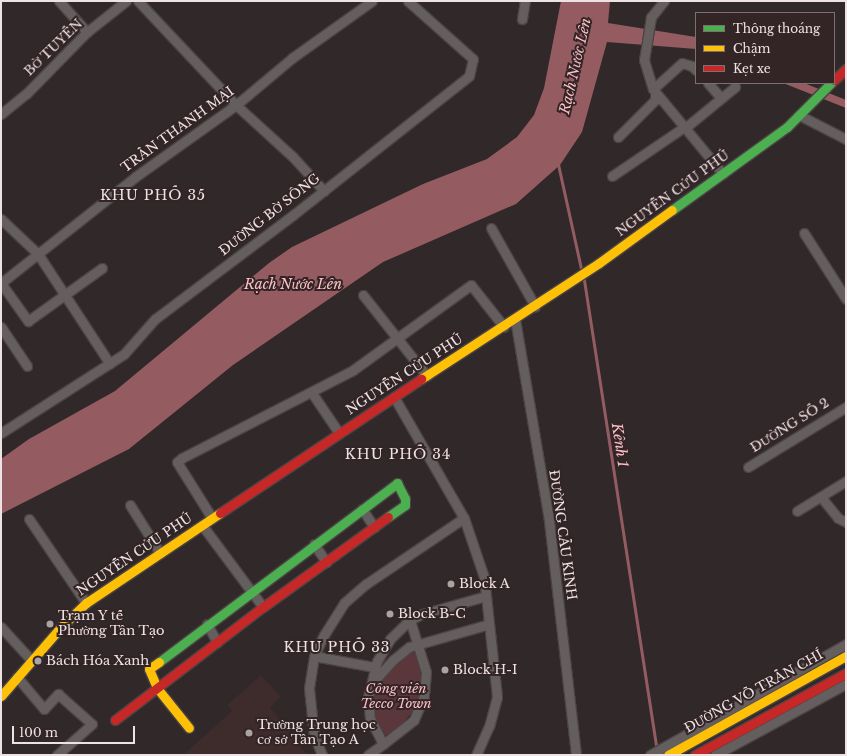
<!DOCTYPE html>
<meta charset="utf-8">
<style>
body{margin:0}
#map{position:relative;width:847px;height:756px;overflow:hidden;background:#302829;font-family:"Libre Baskerville",serif}
div>[style]{position:absolute}
[style*='--x']{left:calc(var(--x)*1px);top:calc(var(--y)*1px);width:calc(var(--w)*1px);rotate:calc(var(--a)*1deg)}
.built>*{inset:0;background:#3e2b2c}
.green>*{inset:0;background:#5b363b}
.water>*{inset:0;background:#945b61}
.stream>*{height:2.5px;margin:-1.25px;padding:0 1.25px;transform-origin:1.25px;border-radius:1.25px;background:#945b61}
.roads{filter:drop-shadow(1px 0 #4b4344) drop-shadow(-1px 0 #4b4344) drop-shadow(0 1px #4b4344) drop-shadow(0 -1px #4b4344)}
.street>*{height:9px;margin:-4.5px;padding:0 4.5px;transform-origin:4.5px;border-radius:4.5px;background:#655e5f}
.fast>*{height:9px;margin:-4.5px;padding:0 4.5px;transform-origin:4.5px;border-radius:4.5px;background:#4caf50}
.slow>*{height:9px;margin:-4.5px;padding:0 4.5px;transform-origin:4.5px;border-radius:4.5px;background:#ffc107}
.jam>*{height:9px;margin:-4.5px;padding:0 4.5px;transform-origin:4.5px;border-radius:4.5px;background:#c62828}
.dots>*{width:11px;height:11px;translate:-50% -50%;box-sizing:border-box;border:2px solid #332426;border-radius:50%}
span{translate:-50% -50%;white-space:nowrap;text-align:center;line-height:1.15;-webkit-text-stroke:4px #332426;paint-order:stroke}
.street-label{font-size:13px;color:#ede3e4}
.poi-label{font-size:13px;color:#ede3e4}
.left{translate:0 -50%;text-align:left}
.park-label{font-size:13px;color:#fbc1c7;font-style:italic}
.water-label{font-size:14px;color:#fcc2c8;font-style:italic}
.neighbourhood-label{font-size:14px;color:#ede3e4;letter-spacing:1px}
.frame{position:absolute;inset:0;border:2px solid #ede3e4;pointer-events:none}
.legend{position:absolute;left:695px;top:12px;width:140px;height:72px;box-sizing:border-box;background:#332426;border:1px solid #7d7072;margin:0;padding:5px 7px;list-style:none;font-size:12px;color:#ede3e4}
.legend li{display:flex;align-items:center;gap:8px;height:20px}
.legend b{width:20px;border:1px solid #7d7072}
.scale{position:absolute;left:12px;top:726px;width:123px;height:18px;box-sizing:border-box;border:2px solid #ede3e4;border-top:0;padding-left:5px;font-size:12px;line-height:14px;white-space:nowrap;color:#ede3e4;-webkit-text-stroke:3px #332426;paint-order:stroke}
</style>
<div id="map">
<div class="built">
<div style="clip-path:polygon(261px 675px,281px 697px,270px 707px,307px 755px,183px 755px,232px 711px,227px 705px)"></div>
</div>
<div class="green">
<div style="clip-path:polygon(414px 646px,421px 675px,419px 705px,398px 728px,384px 736px,373px 715px,376px 684px,380px 676px)"></div>
</div>
<div class="water">
<div style="clip-path:polygon(561px 1px,610px 1px,608px 23px,696px 37px,696px 49px,607px 42px,582px 132px,560px 165px,516px 204px,383px 262px,233px 365px,129px 449px,1px 514px,1px 459px,29px 439px,115px 391px,269px 263px,292px 247px,423px 184px,487px 159px,517px 137px,534px 115px,544px 88px)"></div>
<div style="clip-path:polygon(783px 83px,804px 83px,846px 100px,846px 108px)"></div>
</div>
<div class="stream">
<div style="--x:558;--y:162;--w:112;--a:77.6"></div>
<div style="--x:584;--y:277;--w:478;--a:81.2"></div>
</div>
<div class="roads">
<div class="street">
<div style="--x:59;--y:1;--w:42;--a:47.9"></div>
<div style="--x:138;--y:1;--w:143;--a:46.7"></div>
<div style="--x:236;--y:105;--w:77;--a:42.4"></div>
<div style="--x:293;--y:157;--w:46;--a:47.6"></div>
<div style="--x:664;--y:1;--w:21;--a:129"></div>
<div style="--x:651;--y:17;--w:44;--a:99.2"></div>
<div style="--x:644;--y:60;--w:30;--a:73"></div>
<div style="--x:653;--y:89;--w:110;--a:50.5"></div>
<div style="--x:522;--y:19;--w:18;--a:-81"></div>
<div style="--x:708;--y:83;--w:20;--a:49"></div>
<div style="--x:653;--y:89;--w:39;--a:-42"></div>
<div style="--x:682;--y:63;--w:10;--a:17"></div>
<div style="--x:692;--y:66;--w:6;--a:45"></div>
<div style="--x:1;--y:114;--w:32;--a:-39"></div>
<div style="--x:26;--y:94;--w:87;--a:-45.5"></div>
<div style="--x:87;--y:32;--w:50;--a:-38.5"></div>
<div style="--x:799;--y:115;--w:53;--a:27.1"></div>
<div style="--x:685;--y:128;--w:65;--a:-39.4"></div>
<div style="--x:618;--y:137;--w:52;--a:-45"></div>
<div style="--x:655;--y:100;--w:8;--a:-90"></div>
<div style="--x:612;--y:176;--w:87;--a:-34.2"></div>
<div style="--x:1;--y:219;--w:51;--a:43.4"></div>
<div style="--x:38;--y:254;--w:131;--a:56.8"></div>
<div style="--x:491;--y:228;--w:90;--a:60.6"></div>
<div style="--x:804;--y:233;--w:78;--a:57.5"></div>
<div style="--x:1;--y:283;--w:171;--a:-38.3"></div>
<div style="--x:135;--y:177;--w:124;--a:-35.5"></div>
<div style="--x:236;--y:105;--w:73;--a:-40"></div>
<div style="--x:292;--y:58;--w:98;--a:-35.5"></div>
<div style="--x:1;--y:283;--w:47;--a:54.6"></div>
<div style="--x:28;--y:321;--w:91;--a:-35.6"></div>
<div style="--x:363;--y:295;--w:103;--a:51.7"></div>
<div style="--x:515;--y:319;--w:205;--a:80.4"></div>
<div style="--x:549;--y:521;--w:236;--a:83.4"></div>
<div style="--x:1;--y:327;--w:47;--a:56.3"></div>
<div style="--x:312;--y:393;--w:48;--a:56"></div>
<div style="--x:394;--y:397;--w:140;--a:60"></div>
<div style="--x:464;--y:518;--w:62;--a:71.3"></div>
<div style="--x:484;--y:577;--w:121;--a:83.8"></div>
<div style="--x:497;--y:697;--w:30;--a:105"></div>
<div style="--x:489;--y:726;--w:32;--a:114"></div>
<div style="--x:1;--y:433;--w:146;--a:-32.7"></div>
<div style="--x:124;--y:354;--w:47;--a:-48.5"></div>
<div style="--x:155;--y:319;--w:173;--a:-37"></div>
<div style="--x:293;--y:215;--w:224;--a:-38.3"></div>
<div style="--x:469;--y:76;--w:17;--a:-77"></div>
<div style="--x:473;--y:59;--w:87;--a:-138.3"></div>
<div style="--x:748;--y:467;--w:115;--a:-31.5"></div>
<div style="--x:821;--y:497;--w:27;--a:51"></div>
<div style="--x:838;--y:518;--w:9;--a:27"></div>
<div style="--x:130;--y:505;--w:57;--a:58"></div>
<div style="--x:362;--y:509;--w:22;--a:56"></div>
<div style="--x:797;--y:511;--w:57;--a:-31.5"></div>
<div style="--x:212;--y:518;--w:66;--a:-122"></div>
<div style="--x:177;--y:462;--w:6;--a:-39"></div>
<div style="--x:182;--y:458;--w:192;--a:-27.2"></div>
<div style="--x:353;--y:370;--w:145;--a:-35.8"></div>
<div style="--x:471;--y:285;--w:53;--a:51.8"></div>
<div style="--x:29;--y:519;--w:102;--a:55.8"></div>
<div style="--x:202;--y:525;--w:102;--a:53.4"></div>
<div style="--x:314;--y:544;--w:22;--a:56"></div>
<div style="--x:410;--y:620;--w:54;--a:72.9"></div>
<div style="--x:426;--y:672;--w:24;--a:95"></div>
<div style="--x:424;--y:696;--w:26;--a:113"></div>
<div style="--x:414;--y:720;--w:39;--a:142"></div>
<div style="--x:383;--y:744;--w:28;--a:-117"></div>
<div style="--x:370;--y:719;--w:22;--a:-95"></div>
<div style="--x:368;--y:697;--w:37;--a:-76"></div>
<div style="--x:377;--y:661;--w:26;--a:-59"></div>
<div style="--x:390;--y:639;--w:28;--a:-44"></div>
<div style="--x:410;--y:620;--w:13;--a:-27"></div>
<div style="--x:422;--y:614;--w:66;--a:-15.7"></div>
<div style="--x:207;--y:624;--w:21;--a:61"></div>
<div style="--x:1;--y:627;--w:46;--a:47.6"></div>
<div style="--x:314;--y:656;--w:61;--a:10.4"></div>
<div style="--x:17;--y:677;--w:42;--a:49.8"></div>
<div style="--x:44;--y:709;--w:21;--a:-47"></div>
<div style="--x:58;--y:694;--w:45;--a:41.4"></div>
<div style="--x:92;--y:724;--w:47;--a:138.5"></div>
<div style="--x:373;--y:682;--w:30;--a:-48"></div>
<div style="--x:393;--y:660;--w:21;--a:-39"></div>
<div style="--x:409;--y:647;--w:83;--a:-16"></div>
<div style="--x:322;--y:755;--w:22;--a:-112"></div>
<div style="--x:314;--y:735;--w:47;--a:-96.1"></div>
<div style="--x:309;--y:688;--w:32;--a:-81"></div>
<div style="--x:314;--y:656;--w:23;--a:-65"></div>
<div style="--x:324;--y:635;--w:38;--a:-58"></div>
<div style="--x:344;--y:603;--w:29;--a:-41"></div>
<div style="--x:366;--y:584;--w:118;--a:-34"></div>
<div style="--x:368;--y:755;--w:19;--a:-36"></div>
<div style="--x:650;--y:755;--w:225;--a:-29.5"></div>
<div style="--x:715;--y:755;--w:149;--a:-28.5"></div>
</div>
<div class="fast">
<div style="--x:672;--y:210;--w:142;--a:-35.8"></div>
<div style="--x:787;--y:127;--w:62;--a:-45"></div>
<div style="--x:159;--y:662;--w:298;--a:-36.9"></div>
<div style="--x:397;--y:483;--w:18;--a:63"></div>
<div style="--x:405;--y:499;--w:6;--a:90"></div>
<div style="--x:405;--y:505;--w:21;--a:145"></div>
</div>
<div class="slow">
<div style="--x:421;--y:379;--w:212;--a:-33.1"></div>
<div style="--x:599;--y:263;--w:90;--a:-36"></div>
<div style="--x:159;--y:662;--w:12;--a:145"></div>
<div style="--x:149;--y:669;--w:21;--a:67"></div>
<div style="--x:157;--y:688;--w:51;--a:51.3"></div>
<div style="--x:1;--y:696;--w:91;--a:-49"></div>
<div style="--x:61;--y:627;--w:35;--a:-44"></div>
<div style="--x:86;--y:603;--w:161;--a:-33.9"></div>
<div style="--x:668;--y:755;--w:204;--a:-29.1"></div>
</div>
<div class="jam">
<div style="--x:834;--y:80;--w:16;--a:-43"></div>
<div style="--x:220;--y:513;--w:242;--a:-33.7"></div>
<div style="--x:115;--y:720;--w:186;--a:-37.4"></div>
<div style="--x:263;--y:607;--w:154;--a:-35.8"></div>
<div style="--x:695;--y:755;--w:172;--a:-28.5"></div>
</div>
</div>
<div class="dots">
<div style="left:451px;top:584px;background:#aba2a3"></div>
<div style="left:390px;top:614px;background:#aba2a3"></div>
<div style="left:50px;top:624px;background:#aba2a3"></div>
<div style="left:38px;top:661px;background:#aba2a3"></div>
<div style="left:445px;top:670px;background:#aba2a3"></div>
<div style="left:249px;top:733px;background:#aba2a3"></div>
</div>
<div class="street-label">
<span style="left:54px;top:48px;rotate:-44deg">BỜ TUYẾN</span>
<span style="left:178px;top:130px;rotate:-36deg">TRẦN THANH MẠI</span>
<span style="left:673px;top:194px;rotate:-36deg">NGUYỄN CỬU PHÚ</span>
<span style="left:270px;top:215px;rotate:-38deg">ĐƯỜNG BỜ SÔNG</span>
<span style="left:405px;top:375px;rotate:-33deg">NGUYỄN CỬU PHÚ</span>
<span style="left:790px;top:426px;rotate:-32deg">ĐƯỜNG SỐ 2</span>
<span style="left:562px;top:535px;rotate:82deg">ĐƯỜNG CẦU KINH</span>
<span style="left:135px;top:555px;rotate:-34deg">NGUYỄN CỬU PHÚ</span>
<span style="left:754px;top:692px;rotate:-29deg">ĐƯỜNG VÕ TRẦN CHÍ</span>
</div>
<div class="poi-label">
<span class="left" style="left:459px;top:584px">Block A</span>
<span class="left" style="left:398px;top:614px">Block B-C</span>
<span class="left" style="left:58px;top:624px">Trạm Y tế<br>Phường Tân Tạo</span>
<span class="left" style="left:46px;top:661px">Bách Hóa Xanh</span>
<span class="left" style="left:453px;top:670px">Block H-I</span>
<span class="left" style="left:257px;top:733px">Trường Trung học<br>cơ sở Tân Tạo A</span>
</div>
<div class="park-label">
<span style="left:396px;top:697px">Công viên<br>Tecco Town</span>
</div>
<div class="water-label">
<span style="left:575px;top:66px;rotate:-77deg">Rạch Nước Lên</span>
<span style="left:293px;top:284px">Rạch Nước Lên</span>
<span style="left:620px;top:445px;rotate:81deg">Kênh 1</span>
</div>
<div class="neighbourhood-label">
<span style="left:153px;top:195px">KHU PHỐ 35</span>
<span style="left:398px;top:454px">KHU PHỐ 34</span>
<span style="left:337px;top:647px">KHU PHỐ 33</span>
</div>
<div class="frame"></div>
<ul class="legend">
<li><b style="height:5px;background:#4caf50"></b>Thông thoáng</li>
<li><b style="height:5px;background:#ffc107"></b>Chậm</li>
<li><b style="height:5px;background:#c62828"></b>Kẹt xe</li>
</ul>
<div class="scale">100 m</div>
</div>
